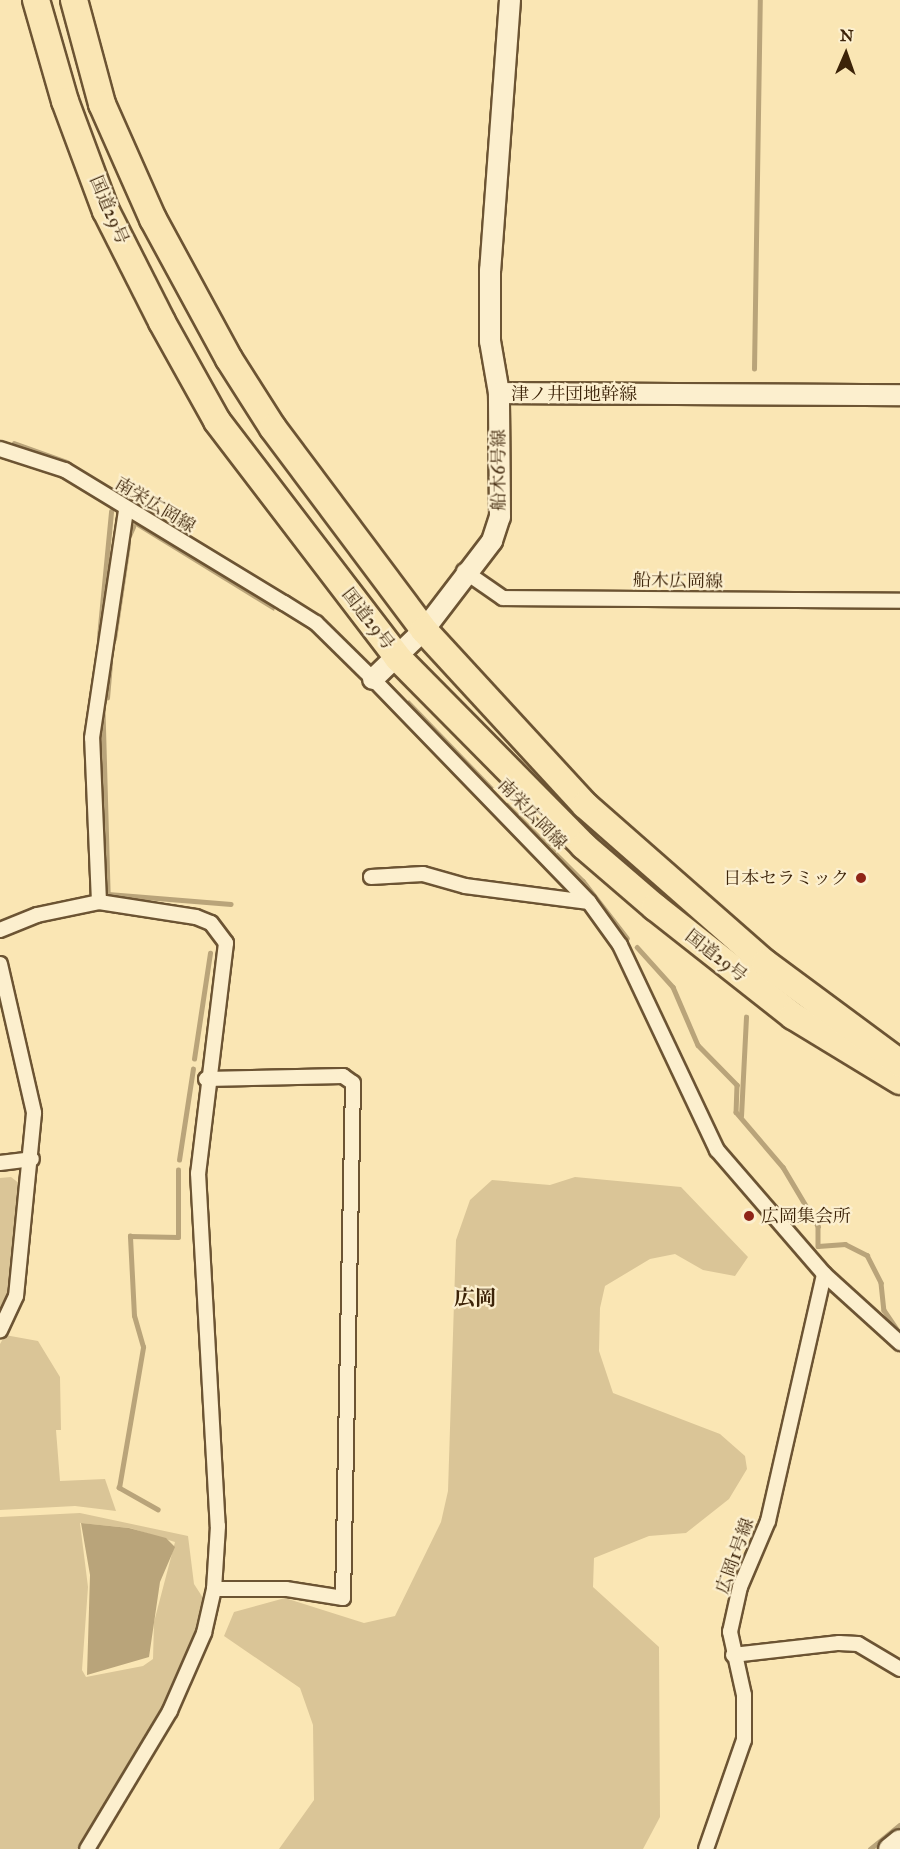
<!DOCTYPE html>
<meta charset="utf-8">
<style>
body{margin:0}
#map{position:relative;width:900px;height:1849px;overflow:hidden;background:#fae6b4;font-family:"IM FELL Great Primer","Noto Serif JP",serif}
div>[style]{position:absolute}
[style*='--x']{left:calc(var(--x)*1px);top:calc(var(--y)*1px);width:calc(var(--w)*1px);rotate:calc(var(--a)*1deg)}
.green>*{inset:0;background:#dac597}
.water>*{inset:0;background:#b9a47a;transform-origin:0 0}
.stream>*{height:4.5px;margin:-2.25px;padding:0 2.25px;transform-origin:2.25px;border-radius:2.25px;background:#b9a47a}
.roads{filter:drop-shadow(2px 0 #6c5433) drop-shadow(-2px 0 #6c5433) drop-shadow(0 2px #6c5433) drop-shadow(0 -2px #6c5433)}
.street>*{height:14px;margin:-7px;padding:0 7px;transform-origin:7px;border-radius:7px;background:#fcefce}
.secondary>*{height:20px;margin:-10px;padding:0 10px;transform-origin:10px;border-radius:10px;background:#fcefce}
.highway>*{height:26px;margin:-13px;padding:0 13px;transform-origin:13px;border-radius:13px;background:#fae6b4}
.dots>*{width:16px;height:16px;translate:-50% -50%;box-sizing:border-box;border:3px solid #fcefce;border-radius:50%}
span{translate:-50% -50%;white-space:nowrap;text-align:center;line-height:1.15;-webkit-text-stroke:4.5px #fcefce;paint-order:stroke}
.street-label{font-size:18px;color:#3c2308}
.poi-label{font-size:18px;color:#3c2308}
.right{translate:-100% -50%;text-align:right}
.left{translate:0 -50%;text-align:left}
.quarter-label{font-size:21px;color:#3c2308;font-weight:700}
.north{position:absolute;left:816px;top:24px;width:60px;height:60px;-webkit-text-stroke:4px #fcefce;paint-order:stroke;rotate:2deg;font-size:16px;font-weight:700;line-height:24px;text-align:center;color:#3c2308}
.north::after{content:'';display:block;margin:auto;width:21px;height:27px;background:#3c2308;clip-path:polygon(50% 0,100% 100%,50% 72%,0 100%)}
</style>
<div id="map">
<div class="green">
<div style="clip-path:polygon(11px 1177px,20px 1184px,19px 1223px,11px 1296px,0 1324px,0 1178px)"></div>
<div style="clip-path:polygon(575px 1177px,681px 1187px,748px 1257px,735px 1276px,703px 1270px,675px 1254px,650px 1259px,605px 1286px,600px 1308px,599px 1351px,613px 1393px,720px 1434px,745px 1456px,747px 1469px,729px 1499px,686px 1533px,649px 1536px,594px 1558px,593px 1587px,659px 1647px,660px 1817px,643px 1849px,279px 1849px,314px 1800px,313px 1725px,300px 1688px,224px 1636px,234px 1612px,285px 1598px,364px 1623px,395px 1616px,441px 1522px,448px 1491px,456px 1240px,470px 1200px,492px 1180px,550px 1185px)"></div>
<div style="clip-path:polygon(5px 1335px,38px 1341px,60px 1377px,61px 1430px,56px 1430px,60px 1481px,105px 1479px,116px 1511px,75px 1506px,0 1510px,0 1344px)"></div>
<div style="clip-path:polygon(evenodd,80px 1513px,188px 1536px,194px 1584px,205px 1601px,184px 1670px,77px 1849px,0 1849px,0 1517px,80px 1513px,80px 1523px,130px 1528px,175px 1542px,154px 1622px,153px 1659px,143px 1666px,86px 1677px,82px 1670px,88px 1587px,80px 1523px)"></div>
</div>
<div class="water">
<div style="clip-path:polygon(135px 523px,275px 608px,274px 611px,134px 525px)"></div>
<div style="left:409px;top:700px;width:122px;height:4px;rotate:46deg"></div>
<div style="clip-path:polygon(81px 1523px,129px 1528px,166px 1538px,175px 1547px,160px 1582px,149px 1657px,87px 1675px,90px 1575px)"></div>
</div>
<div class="stream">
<div style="--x:754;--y:369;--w:369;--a:-89.1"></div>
<div style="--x:14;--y:443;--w:56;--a:19.7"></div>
<div style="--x:129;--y:536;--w:10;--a:-66"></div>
<div style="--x:99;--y:637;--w:126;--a:-84.5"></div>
<div style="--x:114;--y:639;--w:96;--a:-81.6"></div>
<div style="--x:107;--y:698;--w:34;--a:-85"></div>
<div style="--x:103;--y:710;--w:184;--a:88.4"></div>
<div style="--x:108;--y:894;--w:123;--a:4.6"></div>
<div style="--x:507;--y:805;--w:107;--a:45"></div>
<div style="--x:583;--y:881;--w:72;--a:52.3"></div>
<div style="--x:637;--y:947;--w:54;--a:48"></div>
<div style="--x:673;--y:987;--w:63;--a:66.7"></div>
<div style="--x:698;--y:1045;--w:56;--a:45.7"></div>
<div style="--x:737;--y:1085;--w:27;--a:92"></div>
<div style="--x:736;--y:1112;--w:72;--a:49.5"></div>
<div style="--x:783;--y:1167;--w:69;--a:59.3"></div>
<div style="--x:818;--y:1226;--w:20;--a:90"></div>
<div style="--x:818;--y:1246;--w:27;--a:-4"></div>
<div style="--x:845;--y:1244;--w:25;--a:27"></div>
<div style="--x:867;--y:1255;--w:31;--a:63"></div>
<div style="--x:881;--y:1283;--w:27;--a:84"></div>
<div style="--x:884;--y:1310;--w:29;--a:56"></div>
<div style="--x:194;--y:1059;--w:107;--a:-81.4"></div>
<div style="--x:741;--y:1116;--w:99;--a:-87.1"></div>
<div style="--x:179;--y:1160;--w:92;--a:-81.3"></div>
<div style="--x:158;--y:1510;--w:45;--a:-150.6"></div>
<div style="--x:119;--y:1488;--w:143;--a:-80.3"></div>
<div style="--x:143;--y:1347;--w:32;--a:-106"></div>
<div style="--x:134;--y:1316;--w:80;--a:-92.9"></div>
<div style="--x:130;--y:1236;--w:48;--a:1.2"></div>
<div style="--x:178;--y:1237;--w:67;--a:-90"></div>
<div style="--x:870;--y:1849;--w:38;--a:-39"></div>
</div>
<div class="roads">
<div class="street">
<div style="--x:0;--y:449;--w:68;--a:17.9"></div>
<div style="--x:65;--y:470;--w:256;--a:31.3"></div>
<div style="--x:284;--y:603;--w:38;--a:32"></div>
<div style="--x:316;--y:623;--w:80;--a:44.5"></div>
<div style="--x:373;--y:679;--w:310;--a:45.9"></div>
<div style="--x:589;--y:902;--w:53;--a:54.2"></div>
<div style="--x:620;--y:945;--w:227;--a:64.7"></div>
<div style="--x:717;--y:1150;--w:164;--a:49.2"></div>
<div style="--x:824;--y:1274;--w:103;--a:42.2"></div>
<div style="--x:464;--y:571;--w:47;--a:34.7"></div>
<div style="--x:503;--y:598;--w:397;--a:0.4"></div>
<div style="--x:371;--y:877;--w:52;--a:-3.3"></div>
<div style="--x:423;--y:874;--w:44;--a:15.9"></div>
<div style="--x:465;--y:886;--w:125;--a:7.4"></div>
<div style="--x:99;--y:902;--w:164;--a:-92.4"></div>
<div style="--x:92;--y:738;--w:231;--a:-81.5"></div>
<div style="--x:0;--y:930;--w:40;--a:-22"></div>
<div style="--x:37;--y:915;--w:63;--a:-11.8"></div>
<div style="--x:99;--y:902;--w:98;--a:8.8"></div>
<div style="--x:196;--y:917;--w:16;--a:22"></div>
<div style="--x:211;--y:923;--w:25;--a:53"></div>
<div style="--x:226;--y:943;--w:232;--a:96.9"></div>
<div style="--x:198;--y:1173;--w:354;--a:86.8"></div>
<div style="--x:218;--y:1526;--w:63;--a:93.6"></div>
<div style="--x:214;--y:1589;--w:45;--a:102.8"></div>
<div style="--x:204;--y:1633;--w:85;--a:113.6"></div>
<div style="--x:170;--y:1711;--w:161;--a:121"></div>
<div style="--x:0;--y:964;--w:153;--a:77.1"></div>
<div style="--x:34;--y:1113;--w:184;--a:95.6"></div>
<div style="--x:16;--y:1296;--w:38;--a:115"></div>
<div style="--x:206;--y:1079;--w:137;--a:-1.3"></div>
<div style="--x:343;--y:1076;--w:12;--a:35"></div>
<div style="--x:353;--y:1083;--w:515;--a:91.11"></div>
<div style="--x:343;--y:1598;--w:58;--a:-171"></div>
<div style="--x:286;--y:1589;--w:72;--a:180"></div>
<div style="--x:0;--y:1163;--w:32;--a:-7"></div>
<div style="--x:733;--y:1655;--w:107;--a:-6.5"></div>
<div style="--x:839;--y:1643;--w:19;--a:3"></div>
<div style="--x:858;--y:1644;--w:49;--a:30.8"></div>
<div style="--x:706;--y:1849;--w:115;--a:-70.8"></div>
<div style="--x:744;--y:1740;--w:45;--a:-90"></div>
<div style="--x:744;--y:1695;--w:65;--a:-102.5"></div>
<div style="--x:730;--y:1632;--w:46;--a:-77.5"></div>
<div style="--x:740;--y:1587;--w:72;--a:-67"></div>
<div style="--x:768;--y:1521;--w:253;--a:-77.2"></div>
</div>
<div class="secondary">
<div style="--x:510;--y:0;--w:271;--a:94.2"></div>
<div style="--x:490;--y:270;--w:71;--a:90"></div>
<div style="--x:490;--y:341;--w:53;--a:80.2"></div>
<div style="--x:499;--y:393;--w:401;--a:0.3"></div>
<div style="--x:373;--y:679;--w:71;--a:-43.9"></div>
<div style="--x:424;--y:630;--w:112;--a:-52.6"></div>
<div style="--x:492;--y:541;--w:25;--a:-72"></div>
<div style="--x:500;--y:517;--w:124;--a:-90.5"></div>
<div style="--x:889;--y:1849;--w:14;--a:-39"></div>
</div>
<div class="highway">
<div style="--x:36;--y:0;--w:105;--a:74"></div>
<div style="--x:65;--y:101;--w:117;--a:69.6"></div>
<div style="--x:106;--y:211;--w:124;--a:63.2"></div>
<div style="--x:162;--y:322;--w:113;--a:60.9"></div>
<div style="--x:217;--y:421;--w:298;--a:52.6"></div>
<div style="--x:398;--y:658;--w:264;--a:45.3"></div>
<div style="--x:584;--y:846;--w:94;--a:40.7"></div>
<div style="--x:655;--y:907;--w:176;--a:38.3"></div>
<div style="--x:793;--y:1016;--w:125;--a:31.3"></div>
<div style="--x:74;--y:0;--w:108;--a:74.9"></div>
<div style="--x:102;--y:104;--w:126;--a:66.1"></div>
<div style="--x:153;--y:219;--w:159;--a:61.5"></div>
<div style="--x:229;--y:359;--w:82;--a:57.5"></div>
<div style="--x:273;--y:428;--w:252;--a:53.2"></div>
<div style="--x:424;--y:630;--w:238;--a:47.4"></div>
<div style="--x:585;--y:805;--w:240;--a:41.3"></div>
<div style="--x:765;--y:963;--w:168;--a:36.5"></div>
</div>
</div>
<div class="dots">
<div style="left:861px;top:878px;background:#8f2418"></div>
<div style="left:749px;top:1216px;background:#8f2418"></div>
</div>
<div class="street-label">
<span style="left:109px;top:210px;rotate:67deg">国道29号</span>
<span style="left:574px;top:394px">津ノ井団地幹線</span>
<span style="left:499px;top:470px;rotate:-90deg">船木6号線</span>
<span style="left:155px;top:505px;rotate:31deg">南栄広岡線</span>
<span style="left:678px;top:581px;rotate:1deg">船木広岡線</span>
<span style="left:368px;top:619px;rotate:52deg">国道29号</span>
<span style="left:532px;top:814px;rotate:46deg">南栄広岡線</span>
<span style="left:716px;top:956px;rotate:38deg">国道29号</span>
<span style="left:735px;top:1556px;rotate:-70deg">広岡1号線</span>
</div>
<div class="poi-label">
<span class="right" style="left:849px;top:878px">日本セラミック</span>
<span class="left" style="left:761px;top:1216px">広岡集会所</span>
</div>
<div class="quarter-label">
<span style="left:475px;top:1298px">広岡</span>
</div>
<div class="north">N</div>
</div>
